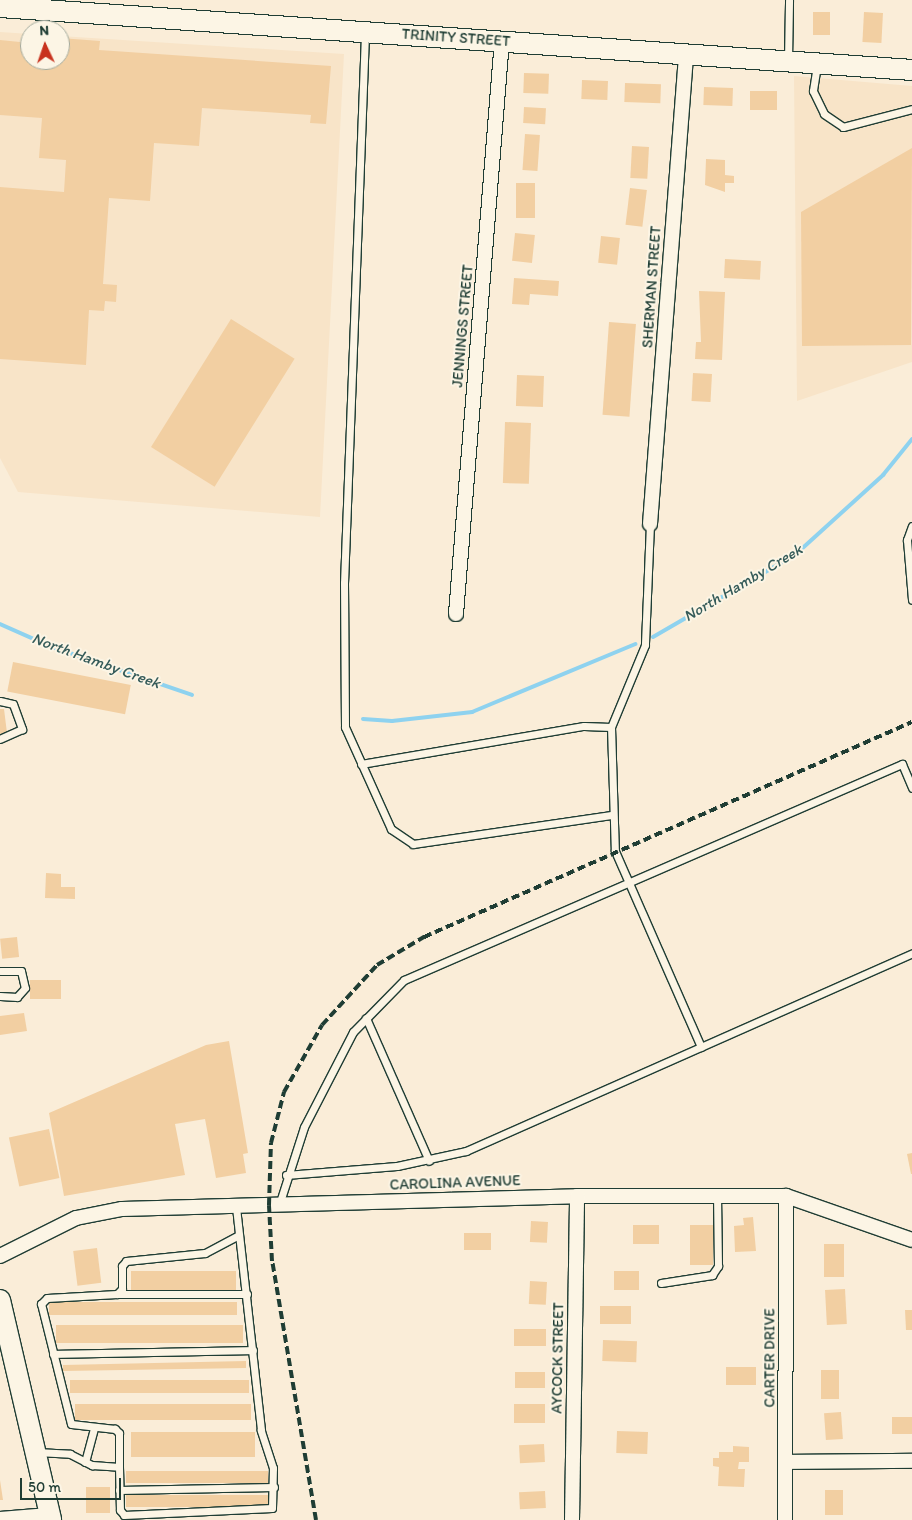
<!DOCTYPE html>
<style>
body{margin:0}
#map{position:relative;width:912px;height:1520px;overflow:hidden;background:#faedd8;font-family:Itim,sans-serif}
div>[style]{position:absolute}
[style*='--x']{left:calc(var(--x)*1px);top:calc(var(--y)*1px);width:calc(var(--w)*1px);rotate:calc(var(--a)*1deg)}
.built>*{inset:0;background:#f8e4c8}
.stream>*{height:4px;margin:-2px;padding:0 2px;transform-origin:2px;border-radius:2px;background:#8ed2ef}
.building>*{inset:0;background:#f2cfa2;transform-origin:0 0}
.roads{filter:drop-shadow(1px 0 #1f3d34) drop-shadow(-1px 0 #1f3d34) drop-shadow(0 1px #1f3d34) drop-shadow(0 -1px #1f3d34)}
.lane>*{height:7px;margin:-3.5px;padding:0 3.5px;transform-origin:3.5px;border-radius:3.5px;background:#fcf5e5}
.street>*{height:14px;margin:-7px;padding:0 7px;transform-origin:7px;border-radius:7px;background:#fcf5e5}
.secondary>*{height:20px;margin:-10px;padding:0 10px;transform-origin:10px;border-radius:10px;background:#fcf5e5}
.rail>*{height:4px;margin-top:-2px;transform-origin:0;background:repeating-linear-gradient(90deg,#1f3d34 0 8px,transparent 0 12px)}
span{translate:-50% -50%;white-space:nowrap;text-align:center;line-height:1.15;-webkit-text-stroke:4px #fcf5e5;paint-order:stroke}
.street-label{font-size:15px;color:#1f3d34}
.water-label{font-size:16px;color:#355b59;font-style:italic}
.north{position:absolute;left:20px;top:20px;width:50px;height:50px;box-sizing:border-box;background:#fcf5e5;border:1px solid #a4ab9e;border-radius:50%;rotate:357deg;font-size:14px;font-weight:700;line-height:20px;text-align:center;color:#1f3d34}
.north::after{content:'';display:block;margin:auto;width:18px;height:22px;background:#c8321e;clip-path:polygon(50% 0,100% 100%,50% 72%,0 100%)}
.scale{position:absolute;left:20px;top:1478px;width:101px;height:22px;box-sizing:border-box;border:2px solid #1f3d34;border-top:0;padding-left:6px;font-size:15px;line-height:18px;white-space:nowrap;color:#1f3d34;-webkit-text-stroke:4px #fcf5e5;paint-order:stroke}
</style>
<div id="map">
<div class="built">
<div style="clip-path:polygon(0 32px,30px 34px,30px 60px,60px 60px,60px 36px,344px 54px,320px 517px,18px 492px,0 458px)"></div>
<div style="clip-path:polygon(794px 76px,912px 86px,912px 362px,797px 401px)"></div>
</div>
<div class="stream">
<div style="--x:0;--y:624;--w:57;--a:23.9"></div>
<div style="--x:52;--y:647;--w:148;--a:18.9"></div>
<div style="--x:653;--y:637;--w:165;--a:-30.1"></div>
<div style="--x:796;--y:554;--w:118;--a:-42.2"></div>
<div style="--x:883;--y:475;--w:46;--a:-51.1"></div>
<div style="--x:363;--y:719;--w:29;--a:4"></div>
<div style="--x:392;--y:721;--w:81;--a:-6.4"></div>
<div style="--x:472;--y:712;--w:177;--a:-22.6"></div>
</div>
<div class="building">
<div style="left:813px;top:12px;width:17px;height:23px"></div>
<div style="left:864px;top:12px;width:19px;height:30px;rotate:3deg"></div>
<div style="clip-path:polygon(60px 38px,100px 41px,99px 50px,331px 66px,326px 124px,310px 123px,311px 115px,202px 108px,199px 146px,154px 143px,150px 201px,109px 198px,103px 284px,117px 285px,116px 302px,105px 301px,104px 311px,89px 310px,86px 365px,0 359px,0 187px,64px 192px,66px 160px,39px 158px,42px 118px,0 115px,0 40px,30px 43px,30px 60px,60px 60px)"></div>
<div style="left:524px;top:73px;width:25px;height:20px;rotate:2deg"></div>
<div style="left:582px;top:80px;width:26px;height:19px;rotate:2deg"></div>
<div style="left:625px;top:83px;width:36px;height:19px;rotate:2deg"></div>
<div style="left:704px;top:87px;width:29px;height:18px;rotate:2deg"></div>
<div style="left:777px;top:91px;width:19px;height:27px;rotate:90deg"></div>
<div style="left:524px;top:107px;width:22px;height:16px;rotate:3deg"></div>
<div style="left:525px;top:134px;width:15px;height:36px;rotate:4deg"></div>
<div style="left:632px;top:146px;width:17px;height:32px;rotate:3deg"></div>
<div style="clip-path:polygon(912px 148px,911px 345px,802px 346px,801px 212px)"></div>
<div style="clip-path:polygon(706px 159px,725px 160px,725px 175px,734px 176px,734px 183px,725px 183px,725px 192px,705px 185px)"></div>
<div style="left:516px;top:183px;width:19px;height:35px"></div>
<div style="left:630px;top:188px;width:17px;height:37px;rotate:7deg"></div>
<div style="left:515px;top:233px;width:20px;height:28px;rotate:6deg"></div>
<div style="left:601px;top:236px;width:19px;height:27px;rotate:6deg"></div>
<div style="left:725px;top:259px;width:36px;height:19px;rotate:3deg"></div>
<div style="clip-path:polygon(514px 278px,559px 281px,558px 296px,530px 294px,529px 305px,512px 304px)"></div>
<div style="clip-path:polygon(699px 291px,725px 292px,722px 360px,695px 359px,696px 342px,701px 342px)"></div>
<div style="left:231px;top:319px;width:75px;height:151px;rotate:32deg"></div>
<div style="left:609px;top:322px;width:27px;height:93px;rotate:4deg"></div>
<div style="left:693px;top:373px;width:19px;height:28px;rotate:3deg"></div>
<div style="left:517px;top:375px;width:27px;height:31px;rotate:2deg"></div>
<div style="left:505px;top:422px;width:26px;height:61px;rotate:2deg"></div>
<div style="left:13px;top:662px;width:120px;height:30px;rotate:11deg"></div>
<div style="clip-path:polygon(0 709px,4px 709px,7px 733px,0 734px)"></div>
<div style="clip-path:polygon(46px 873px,61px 874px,61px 887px,75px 887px,75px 899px,45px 898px)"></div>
<div style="left:17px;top:937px;width:20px;height:17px;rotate:84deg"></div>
<div style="left:61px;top:980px;width:19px;height:31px;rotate:90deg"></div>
<div style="clip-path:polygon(24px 1013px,27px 1031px,0 1035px,0 1016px)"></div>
<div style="clip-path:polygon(229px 1041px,248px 1153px,243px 1154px,246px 1173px,216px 1178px,205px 1119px,175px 1124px,185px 1175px,64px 1196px,49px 1113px,206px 1045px)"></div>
<div style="left:49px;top:1129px;width:50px;height:41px;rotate:78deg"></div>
<div style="clip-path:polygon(912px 1153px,912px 1174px,911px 1174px,907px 1154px)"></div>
<div style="clip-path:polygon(753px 1217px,756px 1251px,735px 1252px,734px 1226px,744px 1225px,743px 1218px)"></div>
<div style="left:531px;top:1221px;width:17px;height:21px;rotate:3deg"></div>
<div style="left:633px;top:1225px;width:26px;height:19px"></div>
<div style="left:713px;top:1225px;width:40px;height:23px;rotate:90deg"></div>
<div style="left:491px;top:1233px;width:17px;height:27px;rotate:90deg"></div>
<div style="left:824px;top:1244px;width:20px;height:33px"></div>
<div style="left:97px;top:1248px;width:35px;height:24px;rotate:83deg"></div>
<div style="left:236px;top:1271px;width:19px;height:105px;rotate:90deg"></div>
<div style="left:614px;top:1271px;width:25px;height:19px"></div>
<div style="left:530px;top:1281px;width:17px;height:23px;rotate:3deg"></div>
<div style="left:845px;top:1289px;width:35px;height:20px;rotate:87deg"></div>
<div style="left:237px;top:1302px;width:13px;height:188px;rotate:90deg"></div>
<div style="left:600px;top:1306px;width:31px;height:18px"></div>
<div style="clip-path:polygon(905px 1310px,912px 1310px,912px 1330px,906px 1330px)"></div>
<div style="left:243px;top:1325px;width:18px;height:187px;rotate:90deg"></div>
<div style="left:546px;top:1329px;width:17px;height:32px;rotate:90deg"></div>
<div style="left:603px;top:1340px;width:34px;height:21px;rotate:2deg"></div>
<div style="clip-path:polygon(246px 1361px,246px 1368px,63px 1371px,63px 1365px)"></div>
<div style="left:726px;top:1367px;width:30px;height:18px"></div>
<div style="left:821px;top:1370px;width:18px;height:29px"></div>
<div style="left:515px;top:1372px;width:30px;height:16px"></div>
<div style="left:249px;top:1380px;width:13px;height:179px;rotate:90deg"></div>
<div style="left:251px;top:1404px;width:16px;height:176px;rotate:90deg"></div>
<div style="left:514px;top:1404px;width:31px;height:19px"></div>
<div style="left:841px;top:1412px;width:27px;height:17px;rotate:86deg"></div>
<div style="left:912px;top:1417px;width:17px;height:20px;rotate:90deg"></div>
<div style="left:617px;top:1431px;width:31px;height:22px;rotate:2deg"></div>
<div style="left:255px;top:1432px;width:25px;height:124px;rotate:90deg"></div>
<div style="left:544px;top:1444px;width:18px;height:25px;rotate:87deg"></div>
<div style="clip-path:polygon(733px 1446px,749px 1447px,749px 1462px,739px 1462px,738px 1469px,745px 1469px,744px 1487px,718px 1486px,719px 1467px,713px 1466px,713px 1458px,719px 1458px,719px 1452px,733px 1452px)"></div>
<div style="left:268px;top:1471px;width:12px;height:142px;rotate:90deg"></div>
<div style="clip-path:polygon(0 1480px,3px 1500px,0 1500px)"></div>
<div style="left:86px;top:1487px;width:24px;height:26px"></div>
<div style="left:825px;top:1490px;width:18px;height:25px"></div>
<div style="left:545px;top:1491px;width:17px;height:26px;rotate:87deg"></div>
<div style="left:268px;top:1495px;width:12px;height:142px;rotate:90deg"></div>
</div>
<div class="roads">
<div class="lane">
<div style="--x:365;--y:34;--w:549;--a:92.19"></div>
<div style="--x:344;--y:583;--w:144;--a:89.6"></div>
<div style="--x:345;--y:727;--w:112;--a:65.7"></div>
<div style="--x:391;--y:829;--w:27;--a:34"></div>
<div style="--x:413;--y:844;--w:202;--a:-8.3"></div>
<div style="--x:788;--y:60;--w:60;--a:-89"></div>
<div style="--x:817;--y:65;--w:26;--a:99"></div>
<div style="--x:813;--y:91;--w:25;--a:64"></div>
<div style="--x:824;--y:114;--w:23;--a:34"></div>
<div style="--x:843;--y:127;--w:71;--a:-14.6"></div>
<div style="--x:650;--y:524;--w:121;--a:92.4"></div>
<div style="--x:645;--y:645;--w:89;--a:112.5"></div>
<div style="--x:611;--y:727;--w:124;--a:88.2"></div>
<div style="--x:615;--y:851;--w:214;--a:66.3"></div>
<div style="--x:912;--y:526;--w:15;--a:110"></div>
<div style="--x:907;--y:540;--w:60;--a:85.2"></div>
<div style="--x:0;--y:701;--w:13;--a:13"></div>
<div style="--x:13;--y:704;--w:27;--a:70"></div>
<div style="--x:22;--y:729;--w:24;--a:156"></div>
<div style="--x:361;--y:764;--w:226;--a:-9.7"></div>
<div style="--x:584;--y:726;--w:27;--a:2"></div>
<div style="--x:0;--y:971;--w:21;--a:0"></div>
<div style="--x:21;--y:971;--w:17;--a:77"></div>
<div style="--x:25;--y:988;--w:12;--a:132"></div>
<div style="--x:17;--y:997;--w:17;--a:-177"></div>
<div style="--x:366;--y:1018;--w:156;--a:66.2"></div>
<div style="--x:286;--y:1175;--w:111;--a:-4.6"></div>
<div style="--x:397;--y:1166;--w:71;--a:-12.3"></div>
<div style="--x:466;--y:1151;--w:488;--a:-23.9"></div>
<div style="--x:279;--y:1205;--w:82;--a:-72.2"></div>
<div style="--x:304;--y:1127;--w:107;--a:-62.7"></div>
<div style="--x:353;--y:1032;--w:73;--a:-45.6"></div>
<div style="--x:404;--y:980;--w:543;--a:-23.45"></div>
<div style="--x:902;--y:764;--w:26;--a:67"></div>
<div style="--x:661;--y:1283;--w:52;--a:-8.9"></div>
<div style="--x:712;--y:1275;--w:11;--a:-56"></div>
<div style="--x:718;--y:1266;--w:71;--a:-90.8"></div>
<div style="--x:117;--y:1294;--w:130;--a:0"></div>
<div style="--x:53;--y:1354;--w:200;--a:-1.1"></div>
<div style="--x:36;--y:1452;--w:34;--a:3"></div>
<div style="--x:70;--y:1454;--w:25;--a:27"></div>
<div style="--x:92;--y:1465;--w:27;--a:4"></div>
<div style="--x:119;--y:1467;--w:43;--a:88.7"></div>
<div style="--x:120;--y:1510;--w:6;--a:51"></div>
<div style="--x:124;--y:1515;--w:148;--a:-2.7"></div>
<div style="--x:272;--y:1508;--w:40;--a:-88.6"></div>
<div style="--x:273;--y:1468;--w:40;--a:-108"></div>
<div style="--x:261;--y:1430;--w:225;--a:-96.4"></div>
<div style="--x:85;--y:1462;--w:35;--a:-75"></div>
<div style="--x:119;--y:1467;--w:34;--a:-90"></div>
<div style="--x:119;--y:1433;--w:6;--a:-135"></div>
<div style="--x:115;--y:1429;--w:44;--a:-173.5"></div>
<div style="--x:71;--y:1424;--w:124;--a:-104"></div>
<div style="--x:41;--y:1304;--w:8;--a:-45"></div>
<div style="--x:47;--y:1298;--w:70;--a:-3.3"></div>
<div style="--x:117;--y:1294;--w:7;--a:-45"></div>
<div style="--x:122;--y:1289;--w:23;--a:-90"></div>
<div style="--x:122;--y:1266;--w:6;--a:-51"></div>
<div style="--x:126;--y:1261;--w:79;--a:-5.8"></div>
<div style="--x:205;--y:1253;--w:36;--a:-28"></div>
<div style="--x:119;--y:1490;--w:155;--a:-1.1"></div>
</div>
<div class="street">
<div style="--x:650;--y:524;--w:472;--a:-85.6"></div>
<div style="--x:456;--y:614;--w:576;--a:-85.42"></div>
<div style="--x:0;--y:1256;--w:85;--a:-26.6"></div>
<div style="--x:76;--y:1218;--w:47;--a:-11.1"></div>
<div style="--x:122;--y:1209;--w:455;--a:-1.6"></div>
<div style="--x:577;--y:1196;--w:209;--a:0"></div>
<div style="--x:786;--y:1196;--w:133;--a:19.2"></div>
<div style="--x:786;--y:1462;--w:126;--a:-0.5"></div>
<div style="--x:0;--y:1519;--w:49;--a:-4.7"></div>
<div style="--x:572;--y:1520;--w:324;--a:-89.1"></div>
<div style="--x:785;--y:1520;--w:324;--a:-89.8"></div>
</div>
<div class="secondary">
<div style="--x:0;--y:7;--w:914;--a:3.95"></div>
<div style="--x:0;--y:1300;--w:226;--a:76.9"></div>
</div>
</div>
<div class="rail">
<div style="--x:316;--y:1520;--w:263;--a:-99.6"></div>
<div style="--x:272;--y:1261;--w:56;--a:-93.1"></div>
<div style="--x:269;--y:1205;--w:62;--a:-88.2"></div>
<div style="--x:271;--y:1143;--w:53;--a:-75.7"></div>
<div style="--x:284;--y:1092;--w:77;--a:-60.4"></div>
<div style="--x:322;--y:1025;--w:81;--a:-47.5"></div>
<div style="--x:377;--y:965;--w:55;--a:-30.8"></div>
<div style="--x:424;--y:937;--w:533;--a:-23.78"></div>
</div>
<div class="street-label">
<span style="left:456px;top:38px;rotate:4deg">TRINITY STREET</span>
<span style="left:652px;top:287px;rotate:-86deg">SHERMAN STREET</span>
<span style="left:463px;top:326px;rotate:-85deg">JENNINGS STREET</span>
<span style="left:455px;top:1183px;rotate:-2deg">CAROLINA AVENUE</span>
<span style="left:558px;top:1358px;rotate:-89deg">AYCOCK STREET</span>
<span style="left:770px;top:1358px;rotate:-90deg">CARTER DRIVE</span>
</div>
<div class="water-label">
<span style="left:743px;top:583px;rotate:-31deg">North Hamby Creek</span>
<span style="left:96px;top:661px;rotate:20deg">North Hamby Creek</span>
</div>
<div class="north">N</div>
<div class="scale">50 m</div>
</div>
